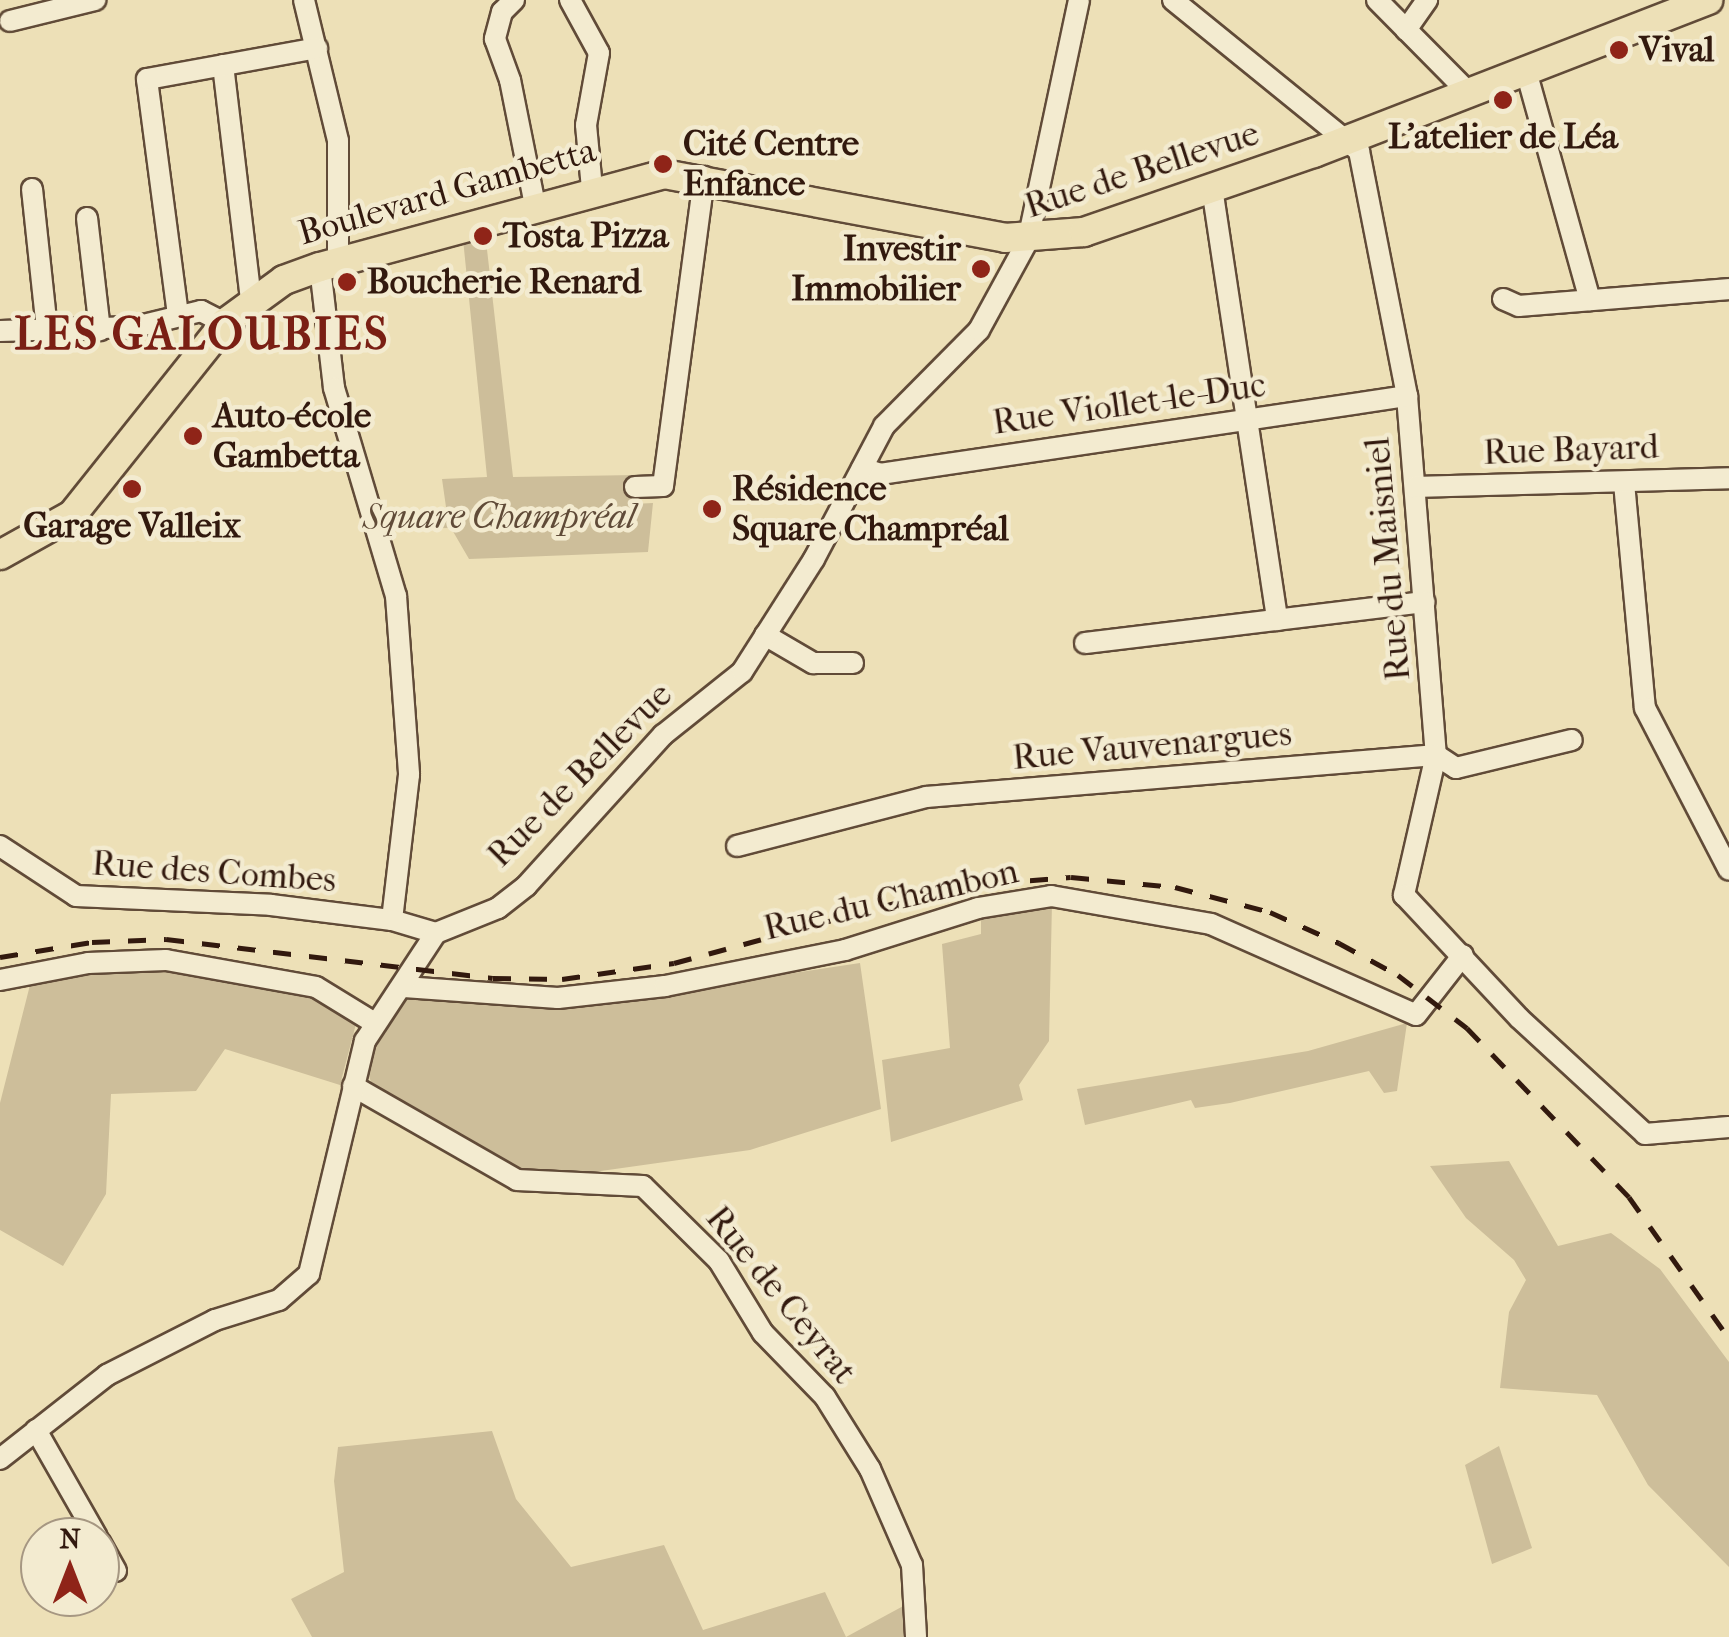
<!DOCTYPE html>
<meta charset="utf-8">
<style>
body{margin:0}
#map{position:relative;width:1729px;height:1637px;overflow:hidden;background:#ede0b7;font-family:"IM FELL French Canon",serif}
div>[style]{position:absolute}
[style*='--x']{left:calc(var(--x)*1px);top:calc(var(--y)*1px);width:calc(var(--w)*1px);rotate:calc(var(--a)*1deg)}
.green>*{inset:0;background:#cdbe9a}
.roads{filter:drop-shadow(2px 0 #614b38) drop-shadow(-2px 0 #614b38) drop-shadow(0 2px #614b38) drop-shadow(0 -2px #614b38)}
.minor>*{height:20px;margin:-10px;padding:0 10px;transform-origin:10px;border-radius:10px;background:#f3ebd0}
.major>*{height:28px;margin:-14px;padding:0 14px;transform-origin:14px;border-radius:14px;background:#ede0b7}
.rail>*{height:5px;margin-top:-2.5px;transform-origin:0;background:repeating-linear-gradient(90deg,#32190e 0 18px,transparent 0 36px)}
.dots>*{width:28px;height:28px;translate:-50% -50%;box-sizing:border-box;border:5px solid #f3ebd0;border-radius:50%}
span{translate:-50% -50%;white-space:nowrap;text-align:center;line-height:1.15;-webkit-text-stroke:9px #f3ebd0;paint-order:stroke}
.poi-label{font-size:35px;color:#32190e;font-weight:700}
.left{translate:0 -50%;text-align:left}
.right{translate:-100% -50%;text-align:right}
.street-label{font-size:35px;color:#32190e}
.park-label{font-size:35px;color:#604b38;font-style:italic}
.district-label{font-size:45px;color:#7a1f14;font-weight:700;letter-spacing:2.5px}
.north{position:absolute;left:20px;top:1517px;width:100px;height:100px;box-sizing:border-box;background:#f3ebd0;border:2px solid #a69782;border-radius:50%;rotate:0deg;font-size:28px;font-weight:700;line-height:40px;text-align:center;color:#32190e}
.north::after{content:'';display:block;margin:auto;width:35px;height:45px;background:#8f2418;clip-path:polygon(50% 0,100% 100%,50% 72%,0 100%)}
</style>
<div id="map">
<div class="green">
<div style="clip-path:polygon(485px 232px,513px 477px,636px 475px,633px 504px,653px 503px,648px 552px,469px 559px,451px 528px,385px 529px,383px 523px,448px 521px,442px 479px,487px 477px,463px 239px)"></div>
<div style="clip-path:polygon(1052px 903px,1049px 1041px,1019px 1085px,1023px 1100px,891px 1142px,882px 1060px,950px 1048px,942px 944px,981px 934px,981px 913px)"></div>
<div style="clip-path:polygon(860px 963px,881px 1109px,750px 1150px,544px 1179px,514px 1172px,464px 1142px,371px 1082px,366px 1068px,403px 994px,485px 1002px,714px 985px)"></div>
<div style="clip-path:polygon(129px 965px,314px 994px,356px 1024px,340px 1085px,225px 1049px,196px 1091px,111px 1094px,106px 1194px,63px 1266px,0 1230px,0 1103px,30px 985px)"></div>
<div style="clip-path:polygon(1407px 1023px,1397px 1091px,1384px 1093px,1369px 1071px,1230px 1103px,1195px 1108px,1191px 1100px,1085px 1125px,1077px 1089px,1308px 1051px)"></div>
<div style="clip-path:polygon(1509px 1161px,1558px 1246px,1611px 1233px,1660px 1269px,1729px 1362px,1729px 1567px,1648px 1485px,1597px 1395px,1500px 1388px,1509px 1312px,1526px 1280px,1514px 1260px,1466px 1218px,1430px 1166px)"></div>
<div style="clip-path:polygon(492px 1431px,516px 1499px,571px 1567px,664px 1545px,703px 1630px,825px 1592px,846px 1637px,312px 1637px,291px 1599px,344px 1572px,334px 1481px,338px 1447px)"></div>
<div style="clip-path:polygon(1499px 1446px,1532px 1548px,1492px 1564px,1465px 1465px)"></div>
<div style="clip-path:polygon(907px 1604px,908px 1637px,846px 1637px)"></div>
</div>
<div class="roads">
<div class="minor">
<div style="--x:304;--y:0;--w:145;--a:76.4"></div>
<div style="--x:338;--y:141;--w:120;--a:90"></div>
<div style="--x:514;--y:0;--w:17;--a:135"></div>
<div style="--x:502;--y:12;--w:28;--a:105"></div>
<div style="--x:495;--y:39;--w:44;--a:69.9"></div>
<div style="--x:510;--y:80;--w:127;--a:78.7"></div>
<div style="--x:570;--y:0;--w:60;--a:61.3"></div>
<div style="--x:599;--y:53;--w:73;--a:100.2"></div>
<div style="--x:586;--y:125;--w:64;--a:84.6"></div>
<div style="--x:1173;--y:0;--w:240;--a:39.1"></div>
<div style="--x:1359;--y:151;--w:250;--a:78.9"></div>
<div style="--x:1407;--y:396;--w:360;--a:85.4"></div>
<div style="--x:1436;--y:755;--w:144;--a:102.9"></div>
<div style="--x:1404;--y:895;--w:168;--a:46.9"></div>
<div style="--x:1519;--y:1018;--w:171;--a:42.6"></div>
<div style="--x:1645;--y:1134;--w:84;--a:-4.8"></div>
<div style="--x:1377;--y:0;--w:131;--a:45.3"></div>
<div style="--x:10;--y:21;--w:88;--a:-13.9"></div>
<div style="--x:1406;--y:30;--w:37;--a:-55"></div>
<div style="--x:223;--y:65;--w:236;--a:83.2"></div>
<div style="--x:1526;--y:71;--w:238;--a:74.4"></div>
<div style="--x:1212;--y:188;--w:437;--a:81.4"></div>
<div style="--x:32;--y:189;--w:141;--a:83.9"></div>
<div style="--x:87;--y:218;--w:113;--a:83.4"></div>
<div style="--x:320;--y:267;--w:122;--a:83.4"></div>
<div style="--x:334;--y:388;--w:217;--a:73.4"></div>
<div style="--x:396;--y:596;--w:179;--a:85.8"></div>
<div style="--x:409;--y:775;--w:146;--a:96.7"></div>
<div style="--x:1503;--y:299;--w:17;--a:24"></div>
<div style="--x:1519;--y:306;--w:211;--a:-4.6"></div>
<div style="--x:178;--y:315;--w:238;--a:-97.5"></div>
<div style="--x:147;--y:79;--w:173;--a:-10.3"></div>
<div style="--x:0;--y:331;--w:135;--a:-1.7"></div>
<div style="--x:135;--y:327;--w:68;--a:-13.6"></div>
<div style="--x:201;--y:311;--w:27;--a:27"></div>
<div style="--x:862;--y:468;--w:19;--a:18"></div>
<div style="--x:880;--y:474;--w:533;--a:-8.42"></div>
<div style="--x:1624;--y:483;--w:226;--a:84.7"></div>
<div style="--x:1645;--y:708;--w:182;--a:62.6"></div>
<div style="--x:635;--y:487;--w:28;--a:-2"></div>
<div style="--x:663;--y:486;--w:312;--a:-82.4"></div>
<div style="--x:1415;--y:487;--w:314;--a:-1.6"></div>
<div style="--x:765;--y:635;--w:56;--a:30.3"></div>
<div style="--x:813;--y:663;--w:40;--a:0"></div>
<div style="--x:1085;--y:643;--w:342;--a:-6.9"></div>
<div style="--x:0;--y:846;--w:91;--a:33.3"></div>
<div style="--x:76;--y:896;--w:195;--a:2.6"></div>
<div style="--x:271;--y:905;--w:122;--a:7.1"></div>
<div style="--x:392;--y:920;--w:46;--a:16.5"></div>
<div style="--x:737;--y:846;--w:195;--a:-14.5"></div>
<div style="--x:926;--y:797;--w:512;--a:-4.71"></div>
<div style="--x:1436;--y:755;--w:24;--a:33"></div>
<div style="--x:1456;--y:768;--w:119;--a:-13.6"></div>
<div style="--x:436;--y:933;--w:67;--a:-22"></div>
<div style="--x:498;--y:908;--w:36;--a:-38"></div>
<div style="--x:526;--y:886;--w:204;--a:-47.8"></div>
<div style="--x:663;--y:735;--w:101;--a:-38.6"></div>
<div style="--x:742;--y:672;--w:134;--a:-57.5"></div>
<div style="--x:814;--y:559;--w:150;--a:-62.2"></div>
<div style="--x:884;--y:426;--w:135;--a:-45.3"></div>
<div style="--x:979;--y:330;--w:102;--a:-61.4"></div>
<div style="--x:1028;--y:240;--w:245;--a:-78"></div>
<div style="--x:0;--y:980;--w:90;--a:-10.9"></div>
<div style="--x:88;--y:963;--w:78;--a:-2.2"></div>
<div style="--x:166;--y:960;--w:152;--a:10.2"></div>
<div style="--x:316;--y:987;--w:67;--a:31.6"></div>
<div style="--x:404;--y:987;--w:154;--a:4.1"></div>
<div style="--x:558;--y:998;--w:108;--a:-6.4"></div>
<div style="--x:665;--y:986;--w:184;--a:-11.3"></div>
<div style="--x:845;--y:950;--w:139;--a:-17.5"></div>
<div style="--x:978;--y:908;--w:74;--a:-9.3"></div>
<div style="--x:1051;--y:896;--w:162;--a:9.9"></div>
<div style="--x:1211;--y:924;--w:224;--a:23.9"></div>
<div style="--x:1416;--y:1015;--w:76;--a:-51.9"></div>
<div style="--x:353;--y:1086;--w:189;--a:29.8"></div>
<div style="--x:517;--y:1180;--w:126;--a:2.7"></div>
<div style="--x:643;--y:1186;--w:107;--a:44.6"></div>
<div style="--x:719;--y:1261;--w:84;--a:58.6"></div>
<div style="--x:763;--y:1333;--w:89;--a:45.9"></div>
<div style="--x:825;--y:1397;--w:85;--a:58"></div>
<div style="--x:870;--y:1469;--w:105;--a:66.4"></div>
<div style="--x:912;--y:1565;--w:72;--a:86.8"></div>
<div style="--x:36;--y:1430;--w:123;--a:60.3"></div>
<div style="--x:0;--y:1459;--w:136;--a:-38.1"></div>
<div style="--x:107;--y:1375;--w:121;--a:-27"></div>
<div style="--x:215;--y:1320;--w:67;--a:-17.4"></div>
<div style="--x:279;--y:1300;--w:40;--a:-41"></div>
<div style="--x:309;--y:1274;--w:240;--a:-76.5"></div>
<div style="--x:365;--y:1041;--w:129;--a:-56.7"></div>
<div style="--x:100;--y:1542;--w:33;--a:61"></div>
</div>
<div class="major">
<div style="--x:0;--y:555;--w:82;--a:-29.1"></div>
<div style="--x:72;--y:515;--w:246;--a:-51.4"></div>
<div style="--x:225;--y:323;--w:73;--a:-36.1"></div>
<div style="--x:284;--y:280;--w:38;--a:-20"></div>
<div style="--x:320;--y:267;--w:356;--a:-15.1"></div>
<div style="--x:664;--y:174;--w:347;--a:10.6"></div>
<div style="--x:1005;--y:238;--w:79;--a:-4.3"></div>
<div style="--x:1084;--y:232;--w:243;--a:-19"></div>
<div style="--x:1314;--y:153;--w:423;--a:-21.2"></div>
</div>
</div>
<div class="rail">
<div style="--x:0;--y:957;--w:93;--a:-9.3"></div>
<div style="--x:92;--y:942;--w:74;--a:-2.3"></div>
<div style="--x:166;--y:939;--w:329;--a:6.8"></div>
<div style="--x:493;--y:978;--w:69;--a:0.8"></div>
<div style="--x:562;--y:979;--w:113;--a:-8.1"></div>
<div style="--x:674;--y:963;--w:294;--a:-15.2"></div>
<div style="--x:958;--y:886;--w:113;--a:-4.6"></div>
<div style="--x:1071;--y:877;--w:104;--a:5.5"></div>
<div style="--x:1175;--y:887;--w:98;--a:14.7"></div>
<div style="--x:1270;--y:912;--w:76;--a:24.2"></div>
<div style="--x:1339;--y:943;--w:67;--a:28.5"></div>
<div style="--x:1398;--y:975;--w:87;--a:37.5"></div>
<div style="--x:1467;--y:1028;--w:234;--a:46.2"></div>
<div style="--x:1629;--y:1197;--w:173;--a:54.7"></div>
</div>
<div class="dots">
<div style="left:1619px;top:50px;background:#8f2418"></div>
<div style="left:1503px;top:100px;background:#8f2418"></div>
<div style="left:663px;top:164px;background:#8f2418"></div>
<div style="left:483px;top:236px;background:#8f2418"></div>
<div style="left:981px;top:269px;background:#8f2418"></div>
<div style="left:347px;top:282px;background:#8f2418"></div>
<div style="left:193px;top:436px;background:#8f2418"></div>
<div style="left:132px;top:489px;background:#8f2418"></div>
<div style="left:712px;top:509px;background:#8f2418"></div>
</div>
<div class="poi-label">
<span class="left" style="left:1639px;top:50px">Vival</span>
<span style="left:1503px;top:137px">L'atelier de Léa</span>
<span class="left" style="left:683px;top:164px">Cité Centre<br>Enfance</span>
<span class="left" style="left:503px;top:236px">Tosta Pizza</span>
<span class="right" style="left:961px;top:269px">Investir<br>Immobilier</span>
<span class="left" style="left:367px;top:282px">Boucherie Renard</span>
<span class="left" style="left:213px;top:436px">Auto-école<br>Gambetta</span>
<span class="left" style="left:732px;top:509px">Résidence<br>Square Champréal</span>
<span style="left:132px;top:526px">Garage Valleix</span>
</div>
<div class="street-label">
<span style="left:1142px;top:170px;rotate:-18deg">Rue de Bellevue</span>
<span style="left:447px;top:192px;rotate:-16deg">Boulevard Gambetta</span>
<span style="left:1129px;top:404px;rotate:-8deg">Rue Viollet-le-Duc</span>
<span style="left:1571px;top:450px;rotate:-2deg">Rue Bayard</span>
<span style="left:1388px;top:559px;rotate:-95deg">Rue du Maisniel</span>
<span style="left:1152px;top:746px;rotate:-5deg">Rue Vauvenargues</span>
<span style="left:580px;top:775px;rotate:-45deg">Rue de Bellevue</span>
<span style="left:214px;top:872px;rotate:4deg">Rue des Combes</span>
<span style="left:891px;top:900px;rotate:-13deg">Rue du Chambon</span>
<span style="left:781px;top:1295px;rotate:51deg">Rue de Ceyrat</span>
</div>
<div class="park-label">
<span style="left:499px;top:517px">Square Champréal</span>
</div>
<div class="district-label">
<span style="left:202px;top:335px">LES GALOUBIES</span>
</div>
<div class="north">N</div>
</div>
